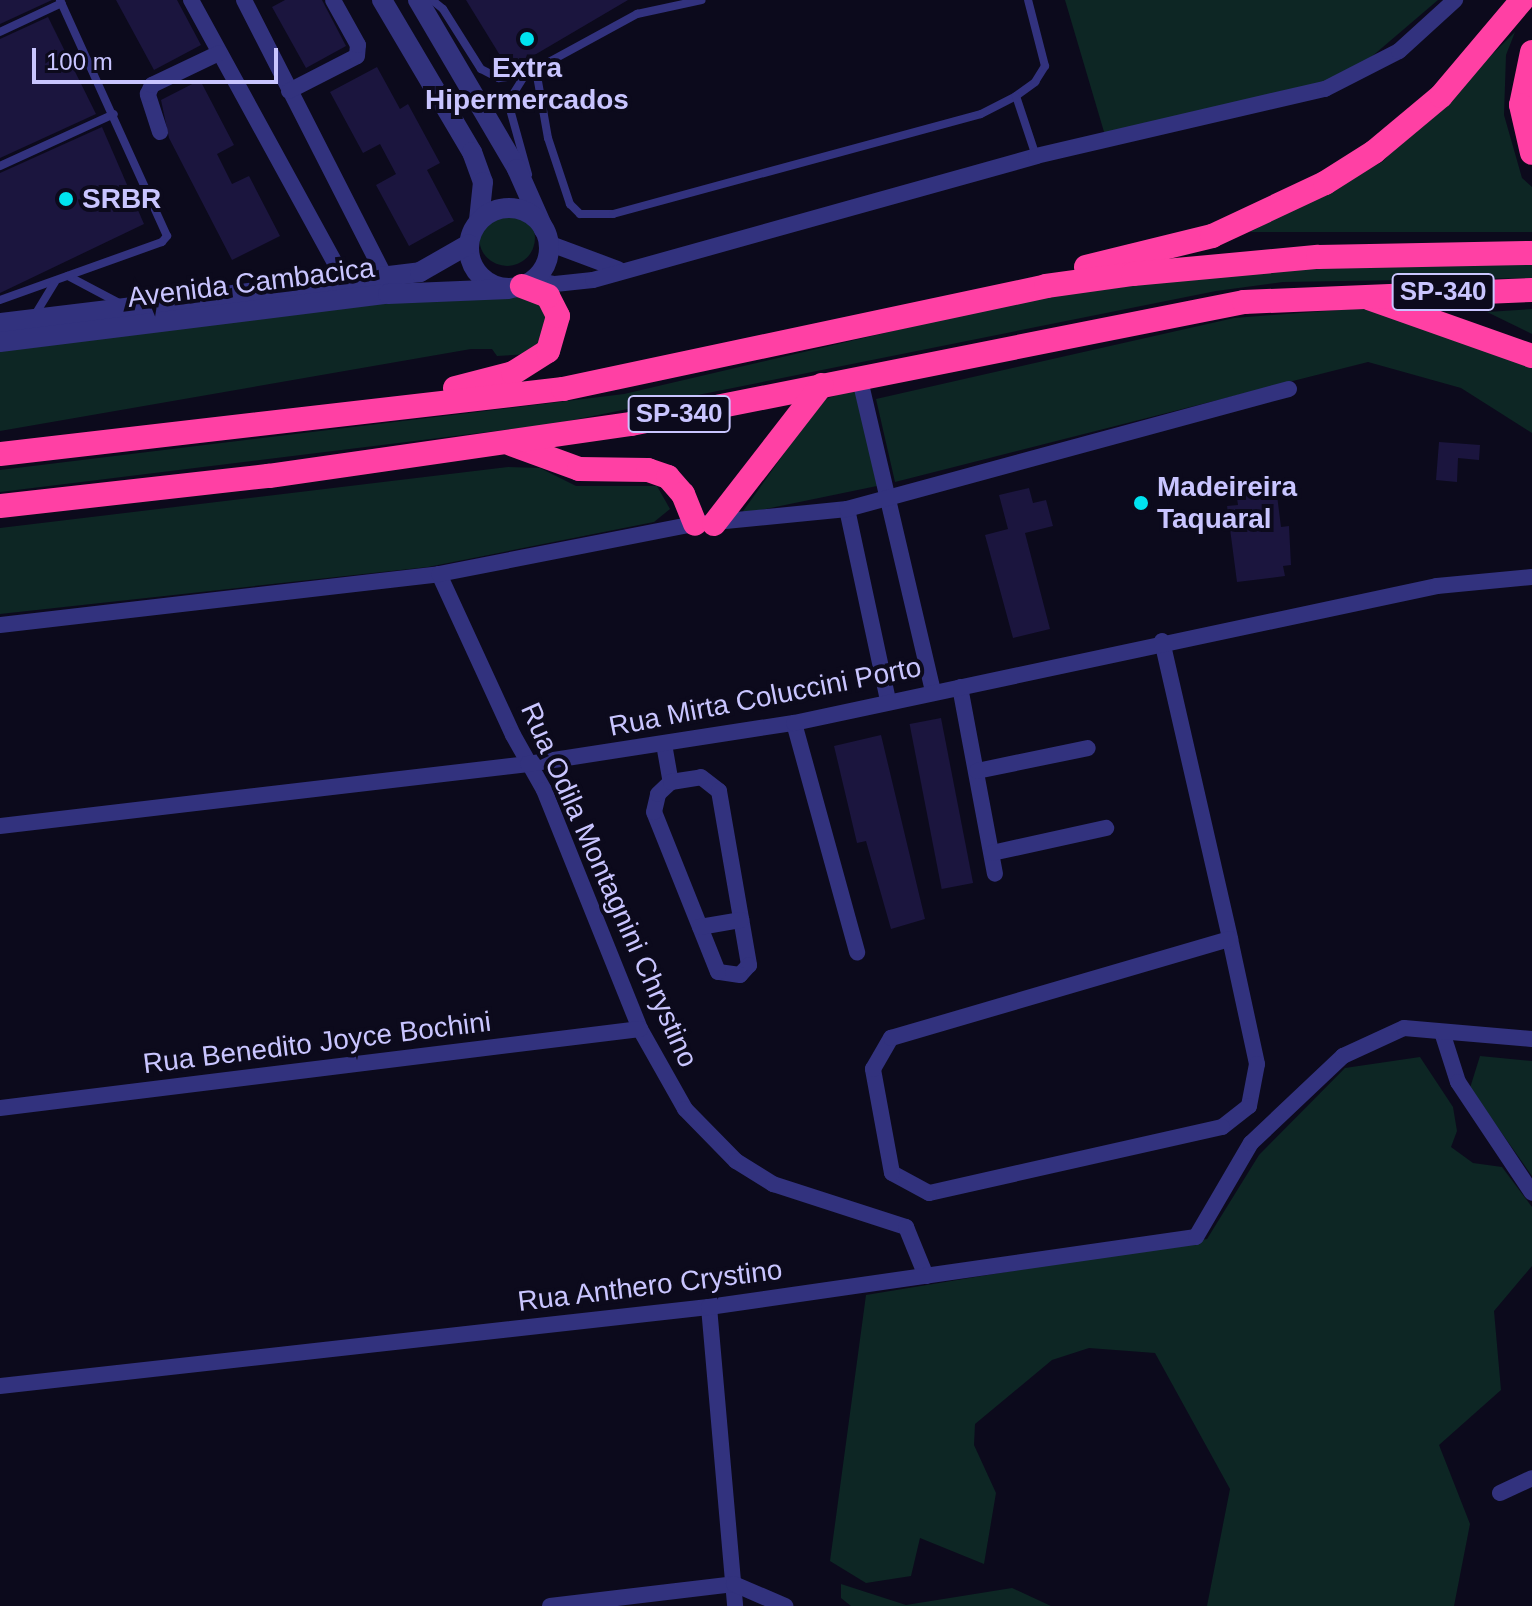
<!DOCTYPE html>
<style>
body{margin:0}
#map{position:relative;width:1532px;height:1606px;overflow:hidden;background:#0c0a1c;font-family:Arial,sans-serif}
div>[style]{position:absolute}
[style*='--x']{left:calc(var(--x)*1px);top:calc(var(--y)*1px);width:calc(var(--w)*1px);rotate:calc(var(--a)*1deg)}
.green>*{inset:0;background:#0d2624}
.round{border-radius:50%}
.building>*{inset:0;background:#1b153e;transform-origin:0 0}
.service>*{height:8px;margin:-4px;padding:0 4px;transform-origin:4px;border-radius:4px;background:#32327e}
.minor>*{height:16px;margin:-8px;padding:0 8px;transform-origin:8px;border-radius:8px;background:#32327e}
.tertiary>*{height:20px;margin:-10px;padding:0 10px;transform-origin:10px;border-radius:10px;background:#32327e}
.tertiary>.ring{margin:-10px;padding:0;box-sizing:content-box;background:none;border:20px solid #32327e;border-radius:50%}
.motorway>*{height:24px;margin:-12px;padding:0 12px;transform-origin:12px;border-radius:12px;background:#ff40a4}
.dots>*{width:22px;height:22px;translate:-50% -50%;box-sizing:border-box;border:4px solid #0c0a1c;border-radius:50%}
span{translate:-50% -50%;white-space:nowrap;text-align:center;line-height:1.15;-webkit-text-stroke:8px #0c0a1c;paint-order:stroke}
.shield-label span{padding:2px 6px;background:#0c0a1c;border:2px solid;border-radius:6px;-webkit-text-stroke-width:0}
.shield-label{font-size:26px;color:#c9c5ff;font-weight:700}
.poi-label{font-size:28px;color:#c9c5ff;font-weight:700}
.left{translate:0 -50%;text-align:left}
.street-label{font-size:28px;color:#c9c5ff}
.scale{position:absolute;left:32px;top:48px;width:246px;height:36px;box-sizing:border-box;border:4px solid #c9c5ff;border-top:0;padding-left:10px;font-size:24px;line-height:28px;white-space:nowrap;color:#c9c5ff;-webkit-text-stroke:6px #0c0a1c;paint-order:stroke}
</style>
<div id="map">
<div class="green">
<div style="clip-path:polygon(1065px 0,1438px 0,1342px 82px,1107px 142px)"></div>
<div style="clip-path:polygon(1515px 32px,1506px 55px,1504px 115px,1522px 178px,1532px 187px,1532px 232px,1250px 232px,1382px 162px)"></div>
<div class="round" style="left:479px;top:210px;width:56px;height:56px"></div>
<div style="clip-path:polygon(1532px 261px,1532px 278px,1283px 282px,1216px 291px,553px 424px,0 492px,0 470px,624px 394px,1030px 299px,1256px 270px)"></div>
<div style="clip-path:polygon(537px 292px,552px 324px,531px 354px,497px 356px,492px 349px,471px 349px,0 431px,0 351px,390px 302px)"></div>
<div style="clip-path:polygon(1366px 308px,1532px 367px,1532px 433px,1461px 388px,1368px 362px,895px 482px,876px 399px,1234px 318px)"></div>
<div style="clip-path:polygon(1532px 309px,1532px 334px,1487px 312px)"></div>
<div style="clip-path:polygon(856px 389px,877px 486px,741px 514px,822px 400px)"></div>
<div style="clip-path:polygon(508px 467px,540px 468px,576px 486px,657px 486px,670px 509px,654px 522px,428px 567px,0 614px,0 528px)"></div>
<div style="clip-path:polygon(1480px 1056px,1532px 1061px,1532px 1176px,1470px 1088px)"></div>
<div style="clip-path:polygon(1420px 1057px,1453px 1107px,1457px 1131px,1451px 1147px,1473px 1163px,1502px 1167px,1532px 1207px,1532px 1266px,1494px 1311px,1501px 1390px,1439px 1445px,1470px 1524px,1454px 1606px,1207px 1606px,1230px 1489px,1155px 1353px,1089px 1348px,1052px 1360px,975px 1424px,974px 1445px,996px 1493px,984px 1564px,920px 1538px,911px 1576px,866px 1583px,830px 1561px,866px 1295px,1207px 1239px,1259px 1155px,1345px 1068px)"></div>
<div style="clip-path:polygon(841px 1584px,906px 1605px,1012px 1588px,1051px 1606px,851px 1606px,841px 1598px)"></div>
</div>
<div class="building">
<div style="clip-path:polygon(0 0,52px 0,0 24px)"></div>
<div style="clip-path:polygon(116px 0,177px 0,201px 45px,154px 70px)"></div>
<div style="clip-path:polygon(285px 0,322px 0,346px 46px,306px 68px,272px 7px)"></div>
<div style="clip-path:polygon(466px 0,628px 0,509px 70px)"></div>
<div style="clip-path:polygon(48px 17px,96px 114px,0 158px,0 39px)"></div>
<div style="clip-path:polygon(377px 67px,400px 109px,408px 104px,440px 163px,427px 170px,454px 221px,409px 246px,376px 185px,396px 174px,380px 144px,363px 153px,330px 92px)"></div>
<div style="clip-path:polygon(200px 80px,234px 145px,217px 154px,232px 184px,249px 176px,280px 236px,232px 260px,169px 138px,161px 100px)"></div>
<div style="clip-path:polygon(102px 127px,144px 224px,0 293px,0 173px)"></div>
<div style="clip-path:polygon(1439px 442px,1480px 445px,1479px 460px,1458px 458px,1457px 482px,1436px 480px)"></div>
<div style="clip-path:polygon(1276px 487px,1281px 527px,1289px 526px,1291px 565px,1283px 566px,1285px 576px,1237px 582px,1227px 506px,1238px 505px,1236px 492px)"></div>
<div style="clip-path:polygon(1029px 488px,1033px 503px,1046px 500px,1053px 526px,1025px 533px,1050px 629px,1013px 638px,985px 535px,1008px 529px,999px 495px)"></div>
<div style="left:941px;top:718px;width:168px;height:32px;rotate:79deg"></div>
<div style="clip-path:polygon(881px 735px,925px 919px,891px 929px,866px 841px,857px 843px,834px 746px)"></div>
</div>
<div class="service">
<div style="--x:432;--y:0;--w:14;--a:39"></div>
<div style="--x:443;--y:9;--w:71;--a:57.7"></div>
<div style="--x:481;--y:69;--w:20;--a:27"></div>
<div style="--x:499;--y:78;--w:26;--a:-7"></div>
<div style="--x:525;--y:75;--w:128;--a:-28.6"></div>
<div style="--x:637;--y:14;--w:66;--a:-12.2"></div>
<div style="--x:0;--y:32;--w:68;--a:-25.1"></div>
<div style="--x:536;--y:70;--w:69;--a:80"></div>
<div style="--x:548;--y:138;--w:70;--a:71.6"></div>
<div style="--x:570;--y:204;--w:14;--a:45"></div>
<div style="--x:580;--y:214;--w:33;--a:0"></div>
<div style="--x:613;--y:214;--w:381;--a:-15.2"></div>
<div style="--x:981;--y:114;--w:39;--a:-27"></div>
<div style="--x:1016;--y:96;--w:24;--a:-36"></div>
<div style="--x:1035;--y:82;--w:19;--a:-58"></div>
<div style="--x:1045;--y:66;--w:68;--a:-104.4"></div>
<div style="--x:525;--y:75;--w:32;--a:122"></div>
<div style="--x:508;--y:102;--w:75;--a:74.5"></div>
<div style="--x:1016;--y:96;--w:63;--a:71.6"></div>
<div style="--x:0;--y:166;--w:125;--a:-24.5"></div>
<div style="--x:68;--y:276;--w:58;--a:27.9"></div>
<div style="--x:0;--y:300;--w:172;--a:-19.7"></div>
<div style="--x:162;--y:242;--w:8;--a:-50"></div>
<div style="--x:167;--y:236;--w:259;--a:-114.4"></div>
<div style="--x:33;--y:318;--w:42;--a:-58.6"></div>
</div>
<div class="minor">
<div style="--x:191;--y:0;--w:320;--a:61.3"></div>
<div style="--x:244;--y:0;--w:311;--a:63"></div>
<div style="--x:289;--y:91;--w:76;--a:-27.2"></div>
<div style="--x:357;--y:56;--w:11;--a:-85"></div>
<div style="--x:358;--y:45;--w:51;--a:-119.1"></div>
<div style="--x:160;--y:132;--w:40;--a:-108"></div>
<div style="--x:148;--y:94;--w:10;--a:-66"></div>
<div style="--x:152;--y:85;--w:74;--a:-25.5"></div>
<div style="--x:548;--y:243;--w:75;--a:20.4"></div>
<div style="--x:534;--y:280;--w:21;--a:11"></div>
<div style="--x:555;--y:284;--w:38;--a:-6"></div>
<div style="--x:593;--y:280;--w:460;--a:-15.6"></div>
<div style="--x:1036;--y:156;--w:297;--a:-13.1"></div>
<div style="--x:1325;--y:89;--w:83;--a:-27.2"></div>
<div style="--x:1399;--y:51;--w:76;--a:-42.3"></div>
<div style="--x:860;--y:380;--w:320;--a:76.8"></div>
<div style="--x:847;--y:509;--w:196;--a:77.9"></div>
<div style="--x:439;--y:574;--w:177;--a:65.3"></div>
<div style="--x:513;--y:735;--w:63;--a:60.6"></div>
<div style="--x:544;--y:790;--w:258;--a:68.1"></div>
<div style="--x:640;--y:1029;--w:92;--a:60.6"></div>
<div style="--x:685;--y:1109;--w:73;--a:45.6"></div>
<div style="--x:736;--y:1161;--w:44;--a:31.9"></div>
<div style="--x:773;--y:1184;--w:140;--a:17.9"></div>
<div style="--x:906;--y:1227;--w:53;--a:67.8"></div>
<div style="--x:0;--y:625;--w:442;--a:-6.6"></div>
<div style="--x:439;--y:574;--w:261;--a:-11.1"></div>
<div style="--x:695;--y:524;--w:153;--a:-5.6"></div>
<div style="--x:847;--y:509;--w:458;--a:-15.2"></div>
<div style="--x:1162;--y:641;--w:306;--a:77.1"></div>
<div style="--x:1230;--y:939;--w:128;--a:77.8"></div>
<div style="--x:1257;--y:1064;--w:43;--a:100.8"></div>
<div style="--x:1249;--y:1106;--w:34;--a:142"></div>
<div style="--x:1222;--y:1127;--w:300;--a:167.3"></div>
<div style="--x:929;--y:1193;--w:42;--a:-151.6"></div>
<div style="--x:892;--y:1173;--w:106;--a:-100.4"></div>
<div style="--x:873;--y:1069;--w:36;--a:-60"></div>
<div style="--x:891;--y:1038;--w:353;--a:-16.3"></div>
<div style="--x:960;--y:687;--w:190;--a:79.4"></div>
<div style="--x:794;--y:723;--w:238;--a:74.6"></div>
<div style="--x:664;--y:744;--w:39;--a:80"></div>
<div style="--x:977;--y:771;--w:113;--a:-11.7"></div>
<div style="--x:701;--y:777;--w:23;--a:38"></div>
<div style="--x:719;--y:791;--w:177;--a:80.2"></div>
<div style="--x:749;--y:965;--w:13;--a:132"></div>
<div style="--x:740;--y:975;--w:22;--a:-172"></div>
<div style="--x:718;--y:972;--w:172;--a:-111.8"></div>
<div style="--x:654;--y:812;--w:18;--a:-77"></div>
<div style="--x:658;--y:794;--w:18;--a:-43"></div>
<div style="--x:671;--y:782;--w:30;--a:-9"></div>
<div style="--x:0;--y:826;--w:532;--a:-6.7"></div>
<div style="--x:528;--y:764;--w:269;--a:-8.8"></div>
<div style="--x:794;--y:723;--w:657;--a:-12.03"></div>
<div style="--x:1437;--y:586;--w:95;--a:-5.4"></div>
<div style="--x:992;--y:853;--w:117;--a:-12.4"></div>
<div style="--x:700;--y:927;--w:42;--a:-9.7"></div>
<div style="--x:1442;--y:1032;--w:52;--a:72.3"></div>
<div style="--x:1458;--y:1082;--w:133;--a:56.3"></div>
<div style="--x:0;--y:1108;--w:645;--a:-7.04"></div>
<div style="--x:709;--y:1307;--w:300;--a:85"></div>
<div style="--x:0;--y:1386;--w:713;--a:-6.36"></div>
<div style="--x:709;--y:1307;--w:492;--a:-8.2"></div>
<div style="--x:1196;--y:1237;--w:109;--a:-59.7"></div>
<div style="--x:1251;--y:1143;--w:127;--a:-43.4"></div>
<div style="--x:1343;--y:1056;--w:67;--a:-24.7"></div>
<div style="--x:1404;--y:1028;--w:128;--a:4.9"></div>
<div style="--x:1500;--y:1493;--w:35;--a:-25"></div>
<div style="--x:550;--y:1606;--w:185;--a:-6.8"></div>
<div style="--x:734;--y:1584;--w:56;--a:23.3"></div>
</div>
<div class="tertiary">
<div style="--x:382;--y:0;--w:177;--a:59.4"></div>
<div style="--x:472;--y:152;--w:32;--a:70"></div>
<div style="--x:483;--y:182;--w:39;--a:96"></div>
<div style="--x:418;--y:0;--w:196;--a:59.6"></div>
<div style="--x:517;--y:169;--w:67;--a:66.1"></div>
<div class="ring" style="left:469px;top:208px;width:60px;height:60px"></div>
<div style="--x:0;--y:323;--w:423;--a:-6.9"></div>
<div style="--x:420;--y:272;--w:56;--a:-29.7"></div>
<div style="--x:0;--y:342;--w:391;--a:-7.1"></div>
<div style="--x:388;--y:294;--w:121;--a:-2.4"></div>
</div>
<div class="motorway">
<div style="--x:1532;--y:52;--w:54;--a:101.7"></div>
<div style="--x:1521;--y:105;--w:49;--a:77.1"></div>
<div style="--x:1086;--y:267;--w:130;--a:-13.8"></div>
<div style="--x:1212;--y:236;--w:125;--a:-25.1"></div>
<div style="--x:1325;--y:183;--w:58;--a:-32.3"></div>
<div style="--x:1374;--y:152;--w:87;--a:-39.9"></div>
<div style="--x:1441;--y:96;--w:126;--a:-49.8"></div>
<div style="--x:1371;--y:299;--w:171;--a:19.5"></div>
<div style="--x:455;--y:388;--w:60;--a:-14.5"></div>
<div style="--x:513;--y:373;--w:41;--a:-32.2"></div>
<div style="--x:548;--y:351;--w:36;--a:-74"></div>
<div style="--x:558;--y:316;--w:22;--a:-117"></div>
<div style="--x:548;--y:296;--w:28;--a:-159"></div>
<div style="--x:511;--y:444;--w:72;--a:20.2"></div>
<div style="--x:579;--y:469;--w:69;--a:0.8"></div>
<div style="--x:648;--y:470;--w:21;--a:19"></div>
<div style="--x:668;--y:477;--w:23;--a:49"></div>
<div style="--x:683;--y:494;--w:32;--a:68"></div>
<div style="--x:0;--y:454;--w:567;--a:-6.59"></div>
<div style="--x:563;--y:389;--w:494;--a:-12"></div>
<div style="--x:1046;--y:286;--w:88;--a:-7.9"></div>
<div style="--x:1133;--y:274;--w:186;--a:-5.3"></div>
<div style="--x:1318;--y:257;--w:214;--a:-1.1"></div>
<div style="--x:0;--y:506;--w:271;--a:-6.4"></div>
<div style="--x:269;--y:476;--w:366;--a:-8.2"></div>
<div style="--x:631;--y:424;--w:625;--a:-11.26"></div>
<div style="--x:1244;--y:302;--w:288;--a:-2.4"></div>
<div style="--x:714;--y:524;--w:176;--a:-52.2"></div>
</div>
<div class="dots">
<div style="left:527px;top:39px;background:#00e3f0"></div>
<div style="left:66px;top:199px;background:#00e3f0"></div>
<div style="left:1141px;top:503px;background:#00e3f0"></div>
</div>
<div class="shield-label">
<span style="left:1443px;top:292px">SP-340</span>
<span style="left:679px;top:414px">SP-340</span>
</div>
<div class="poi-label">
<span style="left:527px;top:84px">Extra<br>Hipermercados</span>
<span class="left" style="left:82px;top:199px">SRBR</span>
<span class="left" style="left:1157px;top:503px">Madeireira<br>Taquaral</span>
</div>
<div class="street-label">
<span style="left:251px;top:283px;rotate:-7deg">Avenida Cambacica</span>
<span style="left:765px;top:697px;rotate:-11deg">Rua Mirta Coluccini Porto</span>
<span style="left:609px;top:885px;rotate:66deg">Rua Odila Montagnini Chrystino</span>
<span style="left:317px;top:1043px;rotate:-7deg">Rua Benedito Joyce Bochini</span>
<span style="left:650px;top:1286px;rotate:-7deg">Rua Anthero Crystino</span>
</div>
<div class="scale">100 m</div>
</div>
